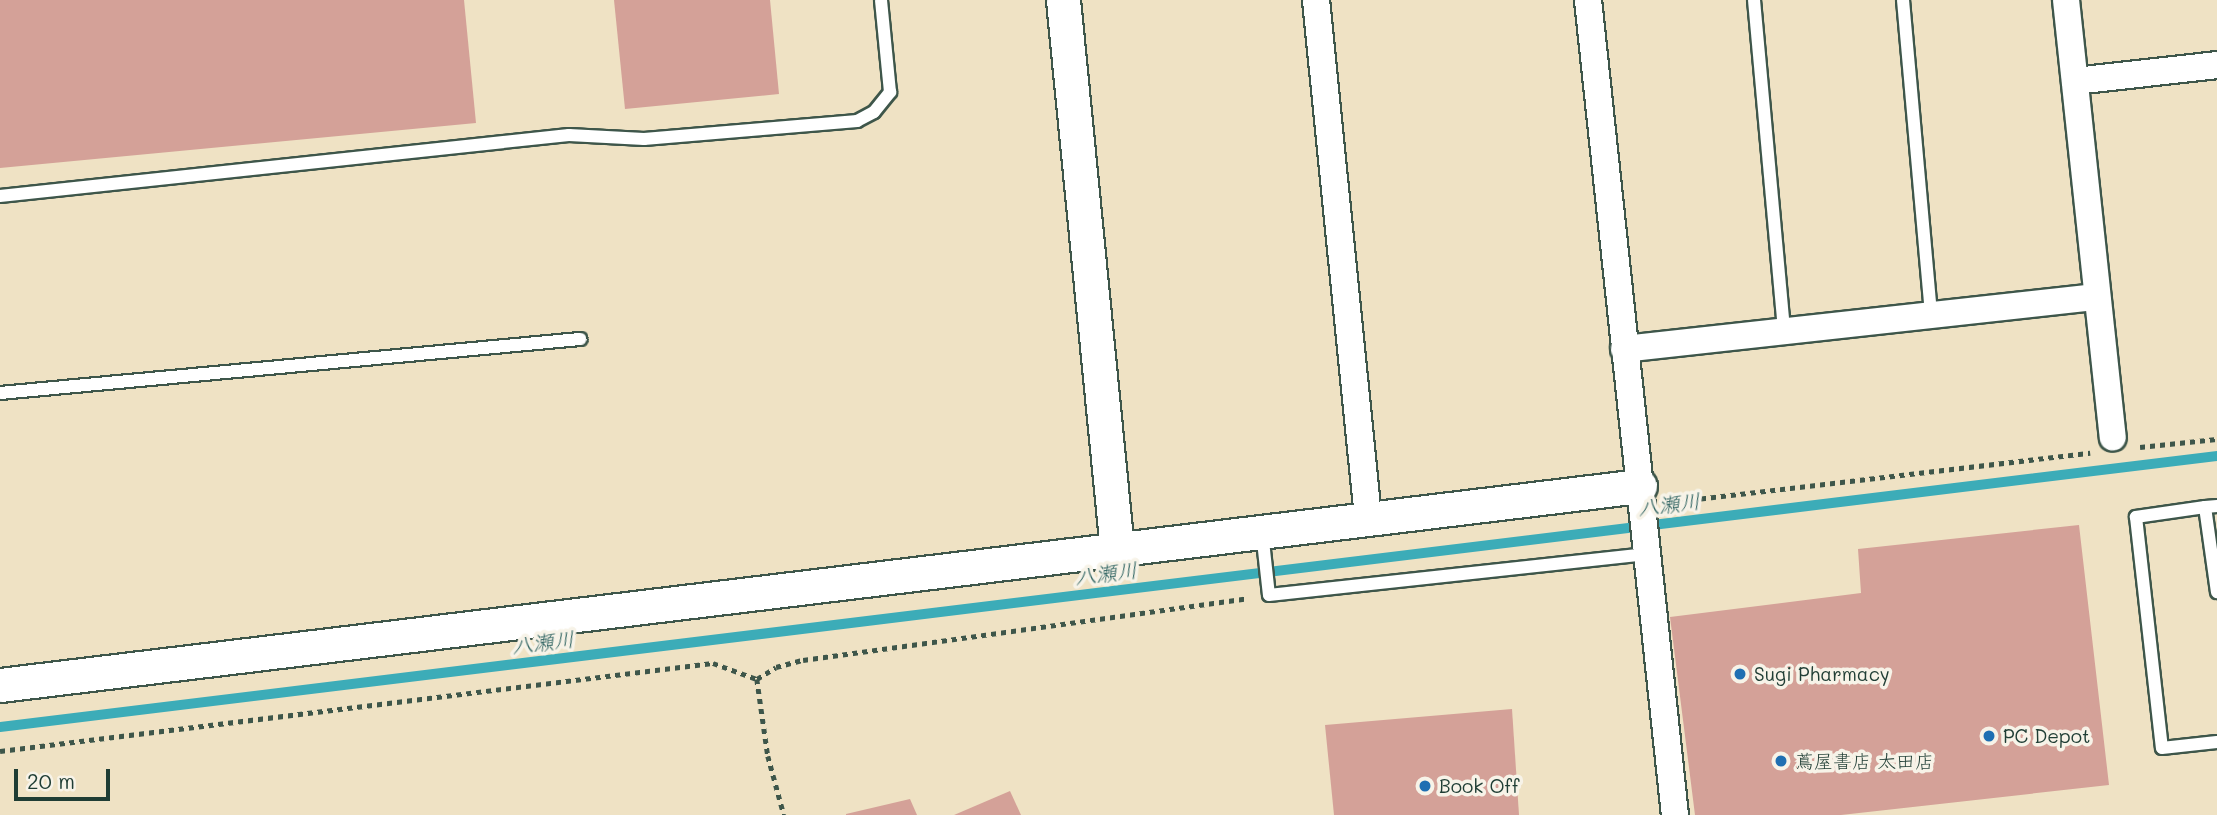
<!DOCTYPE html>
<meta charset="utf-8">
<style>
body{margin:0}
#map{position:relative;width:2217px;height:815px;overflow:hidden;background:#efe2c4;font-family:Mali,"Klee One",sans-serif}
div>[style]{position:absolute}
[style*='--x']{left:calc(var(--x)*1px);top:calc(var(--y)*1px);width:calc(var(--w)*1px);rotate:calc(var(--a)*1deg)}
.stream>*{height:10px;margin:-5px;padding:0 5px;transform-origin:5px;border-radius:5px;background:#3cacb8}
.building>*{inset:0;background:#d4a198}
.path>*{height:4.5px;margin-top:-2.25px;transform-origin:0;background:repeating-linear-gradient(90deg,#3e564a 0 5px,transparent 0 10px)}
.roads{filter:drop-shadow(2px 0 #3e564a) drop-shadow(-2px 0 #3e564a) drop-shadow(0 2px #3e564a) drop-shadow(0 -2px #3e564a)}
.service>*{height:12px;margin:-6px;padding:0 6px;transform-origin:6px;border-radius:6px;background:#fff}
.minor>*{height:26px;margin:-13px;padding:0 13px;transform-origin:13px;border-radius:13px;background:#fff}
.tertiary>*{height:33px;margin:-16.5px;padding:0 16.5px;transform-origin:16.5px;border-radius:16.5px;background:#fff}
.dots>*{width:19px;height:19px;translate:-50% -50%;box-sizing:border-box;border:4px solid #f7f3e8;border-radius:50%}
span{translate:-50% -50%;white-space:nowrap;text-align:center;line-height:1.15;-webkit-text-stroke:7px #f7f3e8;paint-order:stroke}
.poi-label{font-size:19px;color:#1f3d34}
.left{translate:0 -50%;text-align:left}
.water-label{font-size:21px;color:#285e5c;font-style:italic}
.scale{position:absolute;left:14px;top:769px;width:96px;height:32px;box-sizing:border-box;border:4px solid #1f3d34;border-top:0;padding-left:9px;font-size:21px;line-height:24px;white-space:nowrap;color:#1f3d34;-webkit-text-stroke:5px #f7f3e8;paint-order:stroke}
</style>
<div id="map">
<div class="stream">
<div style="--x:0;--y:727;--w:2234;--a:-6.97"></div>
</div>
<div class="building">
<div style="clip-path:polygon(0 0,464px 0,476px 123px,0 168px)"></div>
<div style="clip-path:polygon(614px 0,770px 0,779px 94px,625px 109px)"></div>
<div style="clip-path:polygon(2079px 525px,2109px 785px,1841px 815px,1695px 815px,1670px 617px,1861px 593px,1858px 549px)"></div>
<div style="clip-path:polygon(1512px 709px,1519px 815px,1334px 815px,1325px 725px)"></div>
<div style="clip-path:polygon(1010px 791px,1021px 815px,954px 815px)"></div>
<div style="clip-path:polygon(910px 799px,917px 815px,846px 815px,846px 814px)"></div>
</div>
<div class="path">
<div style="--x:2140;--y:447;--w:77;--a:-5.9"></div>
<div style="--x:1671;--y:502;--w:422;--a:-6.7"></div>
<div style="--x:757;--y:679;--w:22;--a:-32"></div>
<div style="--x:776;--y:667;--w:28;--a:-15"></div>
<div style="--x:803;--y:660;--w:449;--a:-7.9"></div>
<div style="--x:757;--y:679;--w:78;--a:81.9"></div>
<div style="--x:768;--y:756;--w:61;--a:74.8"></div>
<div style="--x:0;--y:751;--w:718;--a:-7.04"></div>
<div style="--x:713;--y:663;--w:47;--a:20"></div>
</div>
<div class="roads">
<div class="service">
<div style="--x:1754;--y:0;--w:332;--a:84.8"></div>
<div style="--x:1903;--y:0;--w:316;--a:84.9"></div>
<div style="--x:0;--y:196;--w:572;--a:-6.12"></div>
<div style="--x:569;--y:135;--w:75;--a:3.1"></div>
<div style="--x:644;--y:139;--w:214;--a:-4.8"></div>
<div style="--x:857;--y:121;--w:19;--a:-28"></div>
<div style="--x:874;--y:112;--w:26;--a:-51"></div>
<div style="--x:890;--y:92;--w:92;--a:-95.6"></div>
<div style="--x:0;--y:393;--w:583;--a:-5.32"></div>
<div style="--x:2217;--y:506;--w:12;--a:175"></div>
<div style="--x:2205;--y:507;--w:86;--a:82"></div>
<div style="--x:2205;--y:507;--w:70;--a:171.8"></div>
<div style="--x:2136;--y:517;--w:232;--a:83.6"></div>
<div style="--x:2162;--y:748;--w:55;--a:-6.2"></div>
<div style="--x:1262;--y:532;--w:63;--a:83.7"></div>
<div style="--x:1269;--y:595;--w:380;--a:-6.2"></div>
</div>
<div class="minor">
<div style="--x:1316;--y:0;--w:520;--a:84.26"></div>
<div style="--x:1588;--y:0;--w:820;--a:83.91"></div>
<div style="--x:2066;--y:0;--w:440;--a:83.9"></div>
<div style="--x:2075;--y:81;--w:143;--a:-6.4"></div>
<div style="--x:1624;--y:349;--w:476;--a:-6.3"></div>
</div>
<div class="tertiary">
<div style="--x:1063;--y:0;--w:553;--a:84.39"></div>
<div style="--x:0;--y:685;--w:1652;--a:-6.92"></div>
</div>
</div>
<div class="dots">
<div style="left:1740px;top:674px;background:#1f6fb2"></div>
<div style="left:1989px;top:736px;background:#1f6fb2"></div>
<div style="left:1781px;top:761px;background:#1f6fb2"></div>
<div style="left:1425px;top:786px;background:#1f6fb2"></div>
</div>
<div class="poi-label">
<span class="left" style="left:1754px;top:674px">Sugi Pharmacy</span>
<span class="left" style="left:2003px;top:736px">PC Depot</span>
<span class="left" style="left:1795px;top:761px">蔦屋書店 太田店</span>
<span class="left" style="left:1439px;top:786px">Book Off</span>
</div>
<div class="water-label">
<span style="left:1669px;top:504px;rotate:-7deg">八瀬川</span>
<span style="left:1106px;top:573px;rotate:-7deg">八瀬川</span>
<span style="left:543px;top:642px;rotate:-7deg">八瀬川</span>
</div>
<div class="scale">20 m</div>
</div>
